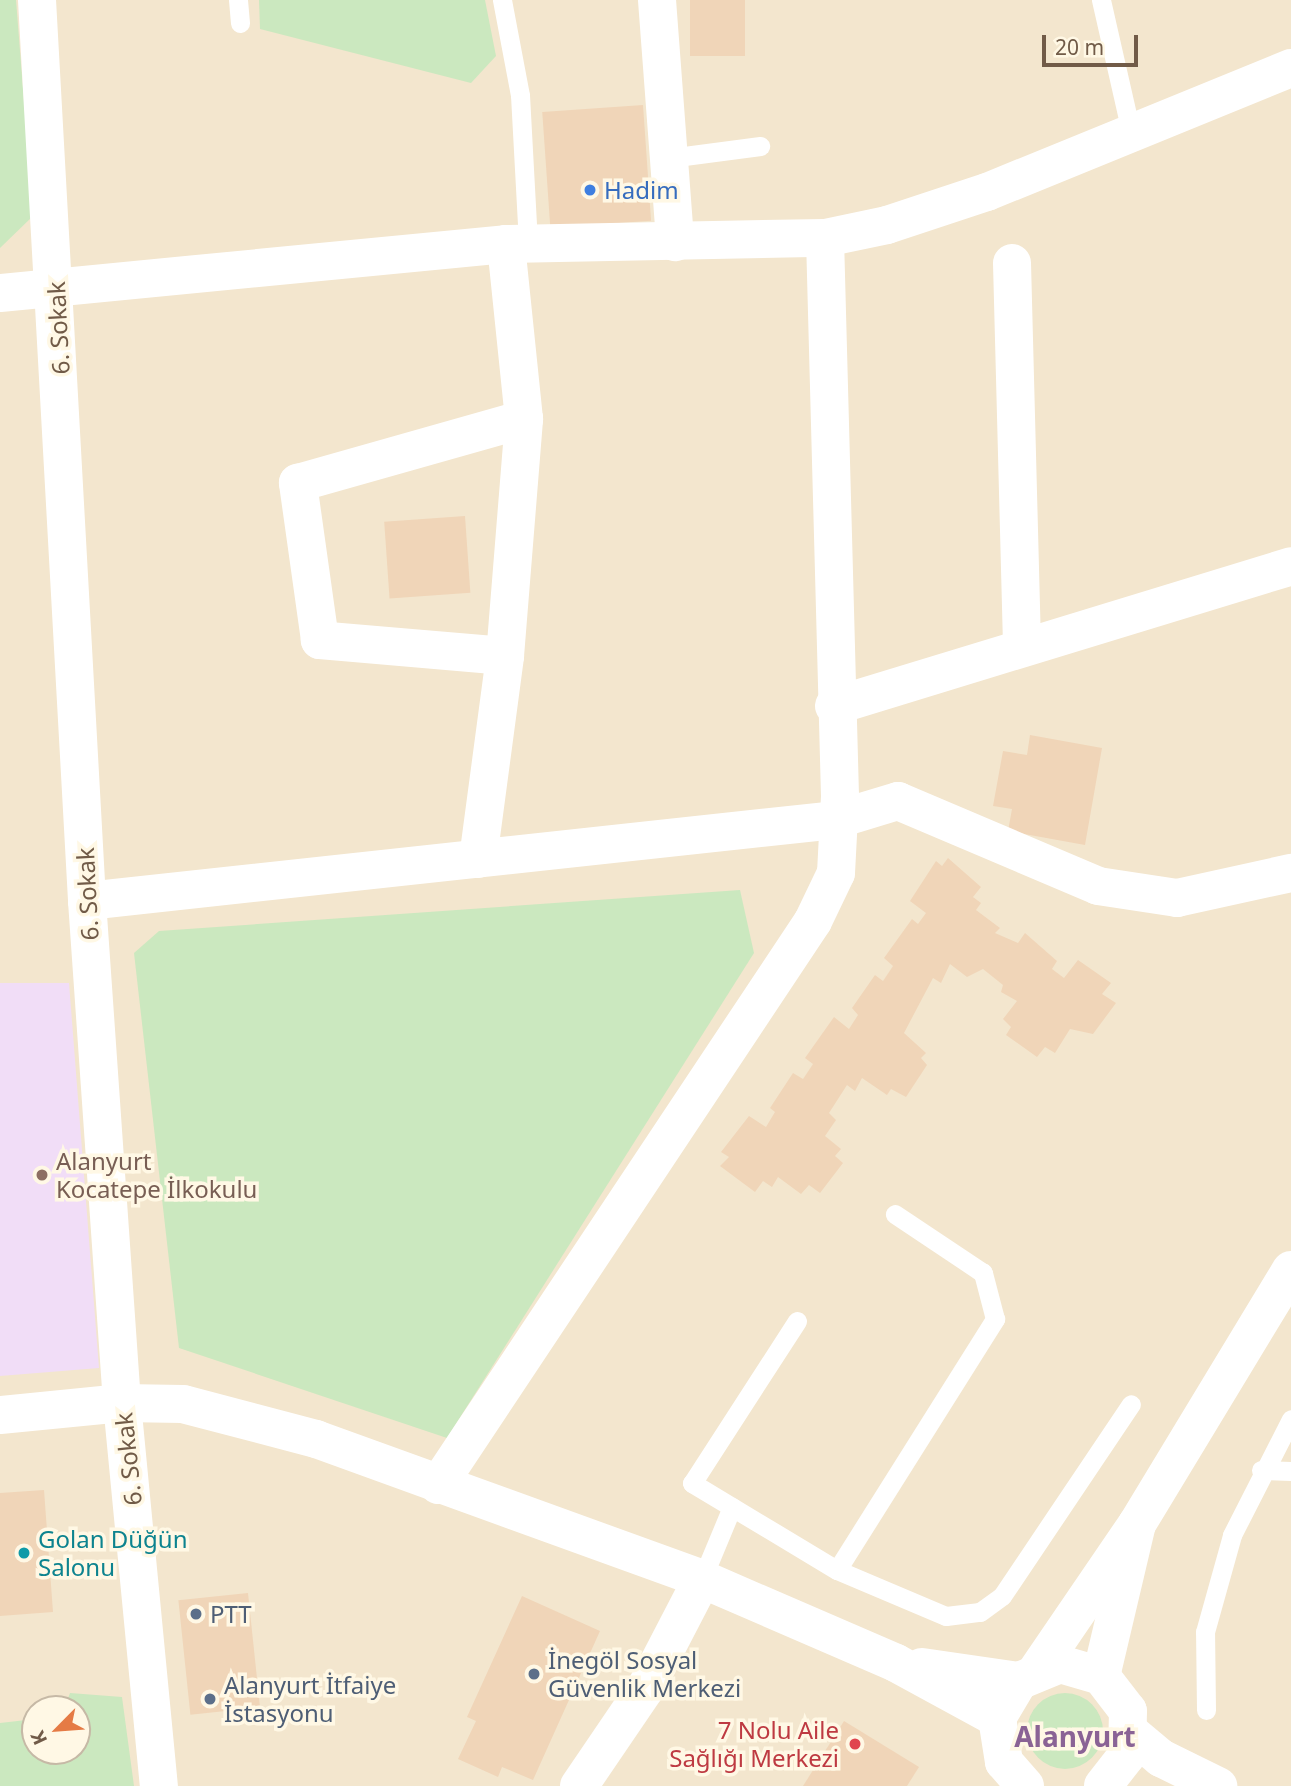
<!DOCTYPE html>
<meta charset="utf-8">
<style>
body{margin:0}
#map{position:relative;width:1291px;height:1786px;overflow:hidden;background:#fcf4df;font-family:"Noto Sans",sans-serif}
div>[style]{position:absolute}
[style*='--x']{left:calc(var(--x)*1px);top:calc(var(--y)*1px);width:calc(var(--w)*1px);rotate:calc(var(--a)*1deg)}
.residential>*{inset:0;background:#f3e6ce}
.education>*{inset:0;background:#f1ddf7}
.green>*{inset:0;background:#cbe8bf}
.round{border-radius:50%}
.building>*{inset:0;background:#f0d5b8;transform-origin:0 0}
.service>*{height:19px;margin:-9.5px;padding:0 9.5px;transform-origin:9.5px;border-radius:9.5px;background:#fff}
.minor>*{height:38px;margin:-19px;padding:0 19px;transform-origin:19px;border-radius:19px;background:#fff}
.tertiary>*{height:38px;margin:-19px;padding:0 19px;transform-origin:19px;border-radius:19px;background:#fff}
.dots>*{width:19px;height:19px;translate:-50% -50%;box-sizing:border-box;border:4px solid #fff8e5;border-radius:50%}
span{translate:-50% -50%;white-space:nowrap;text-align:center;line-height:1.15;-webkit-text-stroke:7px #fff8e5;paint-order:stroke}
.shop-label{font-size:24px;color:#366cbe}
.left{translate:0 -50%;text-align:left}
.street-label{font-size:24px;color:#715b48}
.education-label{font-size:24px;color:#785e54}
.culture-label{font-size:24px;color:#0d838f}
.service-label{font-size:24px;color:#4e5e75}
.health-label{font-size:24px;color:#be3a42}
.right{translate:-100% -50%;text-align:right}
.quarter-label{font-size:28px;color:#8a6395;font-weight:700}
.north{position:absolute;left:21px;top:1695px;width:70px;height:70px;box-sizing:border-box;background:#fff8e5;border:2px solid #c6b9a6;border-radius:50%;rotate:245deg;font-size:19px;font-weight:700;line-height:28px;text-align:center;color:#715b48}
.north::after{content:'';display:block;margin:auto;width:24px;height:32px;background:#e57b45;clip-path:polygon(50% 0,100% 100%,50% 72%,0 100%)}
.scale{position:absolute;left:1042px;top:35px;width:96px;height:32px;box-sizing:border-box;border:4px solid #715b48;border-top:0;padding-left:9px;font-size:21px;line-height:24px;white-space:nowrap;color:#715b48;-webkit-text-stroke:5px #fff8e5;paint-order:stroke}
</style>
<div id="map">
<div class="residential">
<div style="clip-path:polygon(evenodd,0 0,1291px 0,1291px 1786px,0 1786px,0 0,35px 1709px,77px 1709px,77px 1751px,35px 1751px,35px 1709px)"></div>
</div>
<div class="education">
<div style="clip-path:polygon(0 983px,69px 983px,99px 1368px,0 1376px)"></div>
</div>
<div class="green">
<div style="clip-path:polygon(0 0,16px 0,33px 216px,0 248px)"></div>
<div style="clip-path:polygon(259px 0,485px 0,496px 56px,471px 83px,260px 29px)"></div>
<div style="clip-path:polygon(740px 890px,754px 953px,447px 1438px,179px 1348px,134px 953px,159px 931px)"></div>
<div class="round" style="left:1027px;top:1693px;width:76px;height:76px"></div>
<div style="clip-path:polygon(70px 1693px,122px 1697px,134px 1786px,0 1786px,0 1723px,35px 1719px,35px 1751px,77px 1751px,77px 1709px,64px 1709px)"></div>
</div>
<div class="building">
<div style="left:690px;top:0;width:55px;height:56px"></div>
<div style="left:643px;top:105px;width:116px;height:101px;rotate:86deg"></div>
<div style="left:465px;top:516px;width:77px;height:81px;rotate:86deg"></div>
<div style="clip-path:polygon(1030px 735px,1102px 748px,1085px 845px,1008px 831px,1012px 809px,993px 806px,1003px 751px,1027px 755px)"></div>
<div style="clip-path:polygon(948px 858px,981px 887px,973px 897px,981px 903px,976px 910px,1000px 928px,995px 933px,1018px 943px,1025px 933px,1057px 961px,1052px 969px,1064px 978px,1078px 960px,1111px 983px,1102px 994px,1116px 1003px,1093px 1034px,1070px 1029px,1055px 1053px,1045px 1047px,1037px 1057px,1006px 1035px,1011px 1027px,1003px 1019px,1017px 1001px,1001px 992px,1003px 985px,983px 969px,967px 977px,950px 964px,941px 983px,933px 978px,904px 1033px,926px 1053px,921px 1058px,927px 1065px,906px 1097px,891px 1089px,887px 1095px,862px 1078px,855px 1091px,847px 1085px,829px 1113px,836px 1120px,825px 1136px,841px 1149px,835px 1156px,843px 1163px,820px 1193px,809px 1185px,801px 1194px,778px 1177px,772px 1187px,763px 1181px,755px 1192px,720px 1166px,729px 1157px,721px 1152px,749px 1116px,766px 1127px,775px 1112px,770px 1108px,793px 1073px,803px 1079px,813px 1064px,805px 1058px,834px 1017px,849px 1029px,858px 1015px,852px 1008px,875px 975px,883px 981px,893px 966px,884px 958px,912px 919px,918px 924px,926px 913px,910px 901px,936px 861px,942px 866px)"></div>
<div style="clip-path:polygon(44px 1490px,53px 1612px,0 1616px,0 1493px)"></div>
<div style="left:248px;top:1593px;width:115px;height:70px;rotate:84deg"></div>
<div style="clip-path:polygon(522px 1596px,600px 1631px,533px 1780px,502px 1767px,498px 1777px,458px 1759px,476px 1721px,467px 1717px)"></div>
<div style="clip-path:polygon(844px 1721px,919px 1767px,907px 1786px,803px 1786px)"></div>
</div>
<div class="service">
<div style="--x:238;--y:0;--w:23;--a:85"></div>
<div style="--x:502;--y:0;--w:97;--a:79.3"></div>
<div style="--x:520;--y:95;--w:149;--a:86.9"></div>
<div style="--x:1101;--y:0;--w:139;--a:77.2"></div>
<div style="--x:669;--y:158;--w:92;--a:-7.5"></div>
<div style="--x:797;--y:1321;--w:193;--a:122.9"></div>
<div style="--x:692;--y:1483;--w:169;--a:31"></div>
<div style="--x:837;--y:1570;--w:118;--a:22.9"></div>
<div style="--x:946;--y:1616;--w:34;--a:-7"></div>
<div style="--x:980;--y:1612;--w:27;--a:-36"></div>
<div style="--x:1002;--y:1596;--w:231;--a:-56.1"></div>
<div style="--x:1261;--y:1470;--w:30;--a:2"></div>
<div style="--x:837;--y:1570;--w:297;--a:-57.8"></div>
<div style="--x:995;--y:1319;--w:48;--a:-104.6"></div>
<div style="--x:983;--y:1273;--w:106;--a:-146.2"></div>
<div style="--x:702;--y:1579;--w:78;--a:-67.4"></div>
<div style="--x:1206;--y:1710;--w:78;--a:-90.7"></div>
<div style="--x:1205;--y:1632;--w:101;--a:-74.4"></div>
<div style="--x:1232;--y:1535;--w:130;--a:-63"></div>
</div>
<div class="minor">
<div style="--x:37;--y:0;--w:902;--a:86.82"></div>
<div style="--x:87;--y:901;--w:503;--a:86.01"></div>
<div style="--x:122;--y:1403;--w:385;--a:84.5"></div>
<div style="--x:657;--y:0;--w:243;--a:85.7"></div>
<div style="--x:1012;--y:263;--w:383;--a:88.5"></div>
<div style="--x:0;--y:293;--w:508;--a:-5.53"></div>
<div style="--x:506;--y:244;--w:319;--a:-1.1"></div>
<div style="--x:825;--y:238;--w:63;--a:-11.8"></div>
<div style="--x:887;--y:225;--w:105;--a:-18.3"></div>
<div style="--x:987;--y:192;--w:328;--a:-22.2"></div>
<div style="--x:505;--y:656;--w:186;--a:-175.1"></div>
<div style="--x:320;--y:640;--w:159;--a:-98"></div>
<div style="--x:298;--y:483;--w:235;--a:-15.8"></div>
<div style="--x:834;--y:706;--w:478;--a:-17"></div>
<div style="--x:478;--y:859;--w:205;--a:-82.4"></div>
<div style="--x:505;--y:656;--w:238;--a:-85.4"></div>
<div style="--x:524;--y:419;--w:176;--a:-95.9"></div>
<div style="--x:87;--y:901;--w:752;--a:-6.18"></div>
<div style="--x:835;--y:820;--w:66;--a:-16.8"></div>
<div style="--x:898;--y:801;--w:217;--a:23"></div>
<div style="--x:1098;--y:886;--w:80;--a:8.6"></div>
<div style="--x:1177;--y:898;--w:117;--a:-12.4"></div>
<div style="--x:438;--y:1485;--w:677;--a:-56.38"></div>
<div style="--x:813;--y:921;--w:53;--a:-64.4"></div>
<div style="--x:836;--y:873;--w:77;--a:-87"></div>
<div style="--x:840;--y:796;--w:558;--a:-91.54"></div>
<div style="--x:579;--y:1786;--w:117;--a:-55.8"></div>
<div style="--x:645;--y:1689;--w:124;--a:-62.6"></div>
</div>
<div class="tertiary">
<div style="--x:0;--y:1415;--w:123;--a:-5.6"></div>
<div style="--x:122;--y:1403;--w:61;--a:0.9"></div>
<div style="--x:183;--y:1404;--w:138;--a:14.7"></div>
<div style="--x:316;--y:1439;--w:411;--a:19.9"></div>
<div style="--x:702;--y:1579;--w:211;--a:23.4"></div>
<div style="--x:896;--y:1663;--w:115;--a:28.6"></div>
<div style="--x:1137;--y:1524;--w:297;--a:-58.8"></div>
<div style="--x:922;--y:1667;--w:98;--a:8.2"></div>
<div style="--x:1038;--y:1669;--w:176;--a:-55.7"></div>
<div style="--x:1137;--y:1524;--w:156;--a:103.3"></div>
<div style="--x:1131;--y:1733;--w:39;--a:40"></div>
<div style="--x:1161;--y:1758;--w:64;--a:26.2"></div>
<div style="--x:1025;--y:1786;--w:32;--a:-131"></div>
<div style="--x:1004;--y:1762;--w:45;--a:-99"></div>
<div style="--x:997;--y:1718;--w:43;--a:-59.3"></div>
<div style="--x:1019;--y:1681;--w:44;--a:-22.5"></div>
<div style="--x:1060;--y:1664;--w:43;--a:16.3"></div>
<div style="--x:1101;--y:1676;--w:44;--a:52.4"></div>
<div style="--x:1128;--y:1711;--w:44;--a:91.3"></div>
<div style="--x:1127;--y:1755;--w:39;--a:128"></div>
</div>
<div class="dots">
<div style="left:590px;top:190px;background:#3f7fe0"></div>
<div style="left:42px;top:1175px;background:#8d6e63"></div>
<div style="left:24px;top:1553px;background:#0f9aa8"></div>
<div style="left:196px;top:1614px;background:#5c6f8a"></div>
<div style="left:534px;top:1674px;background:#5c6f8a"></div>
<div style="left:210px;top:1699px;background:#5c6f8a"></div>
<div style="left:855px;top:1744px;background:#e0444e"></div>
</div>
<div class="shop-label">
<span class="left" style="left:604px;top:190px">Hadim</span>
</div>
<div class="street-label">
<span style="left:58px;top:328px;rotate:-93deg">6. Sokak</span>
<span style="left:87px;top:894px;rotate:-93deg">6. Sokak</span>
<span style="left:128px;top:1459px;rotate:-96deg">6. Sokak</span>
</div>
<div class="education-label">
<span class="left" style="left:56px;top:1175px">Alanyurt<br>Kocatepe İlkokulu</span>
</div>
<div class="culture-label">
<span class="left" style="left:38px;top:1553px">Golan Düğün<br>Salonu</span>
</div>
<div class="service-label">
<span class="left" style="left:210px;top:1614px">PTT</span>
<span class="left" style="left:548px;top:1674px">İnegöl Sosyal<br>Güvenlik Merkezi</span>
<span class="left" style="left:224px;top:1699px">Alanyurt İtfaiye<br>İstasyonu</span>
</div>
<div class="health-label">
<span class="right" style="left:839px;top:1744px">7 Nolu Aile<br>Sağlığı Merkezi</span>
</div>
<div class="quarter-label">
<span style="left:1075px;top:1736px">Alanyurt</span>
</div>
<div class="north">K</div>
<div class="scale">20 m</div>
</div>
